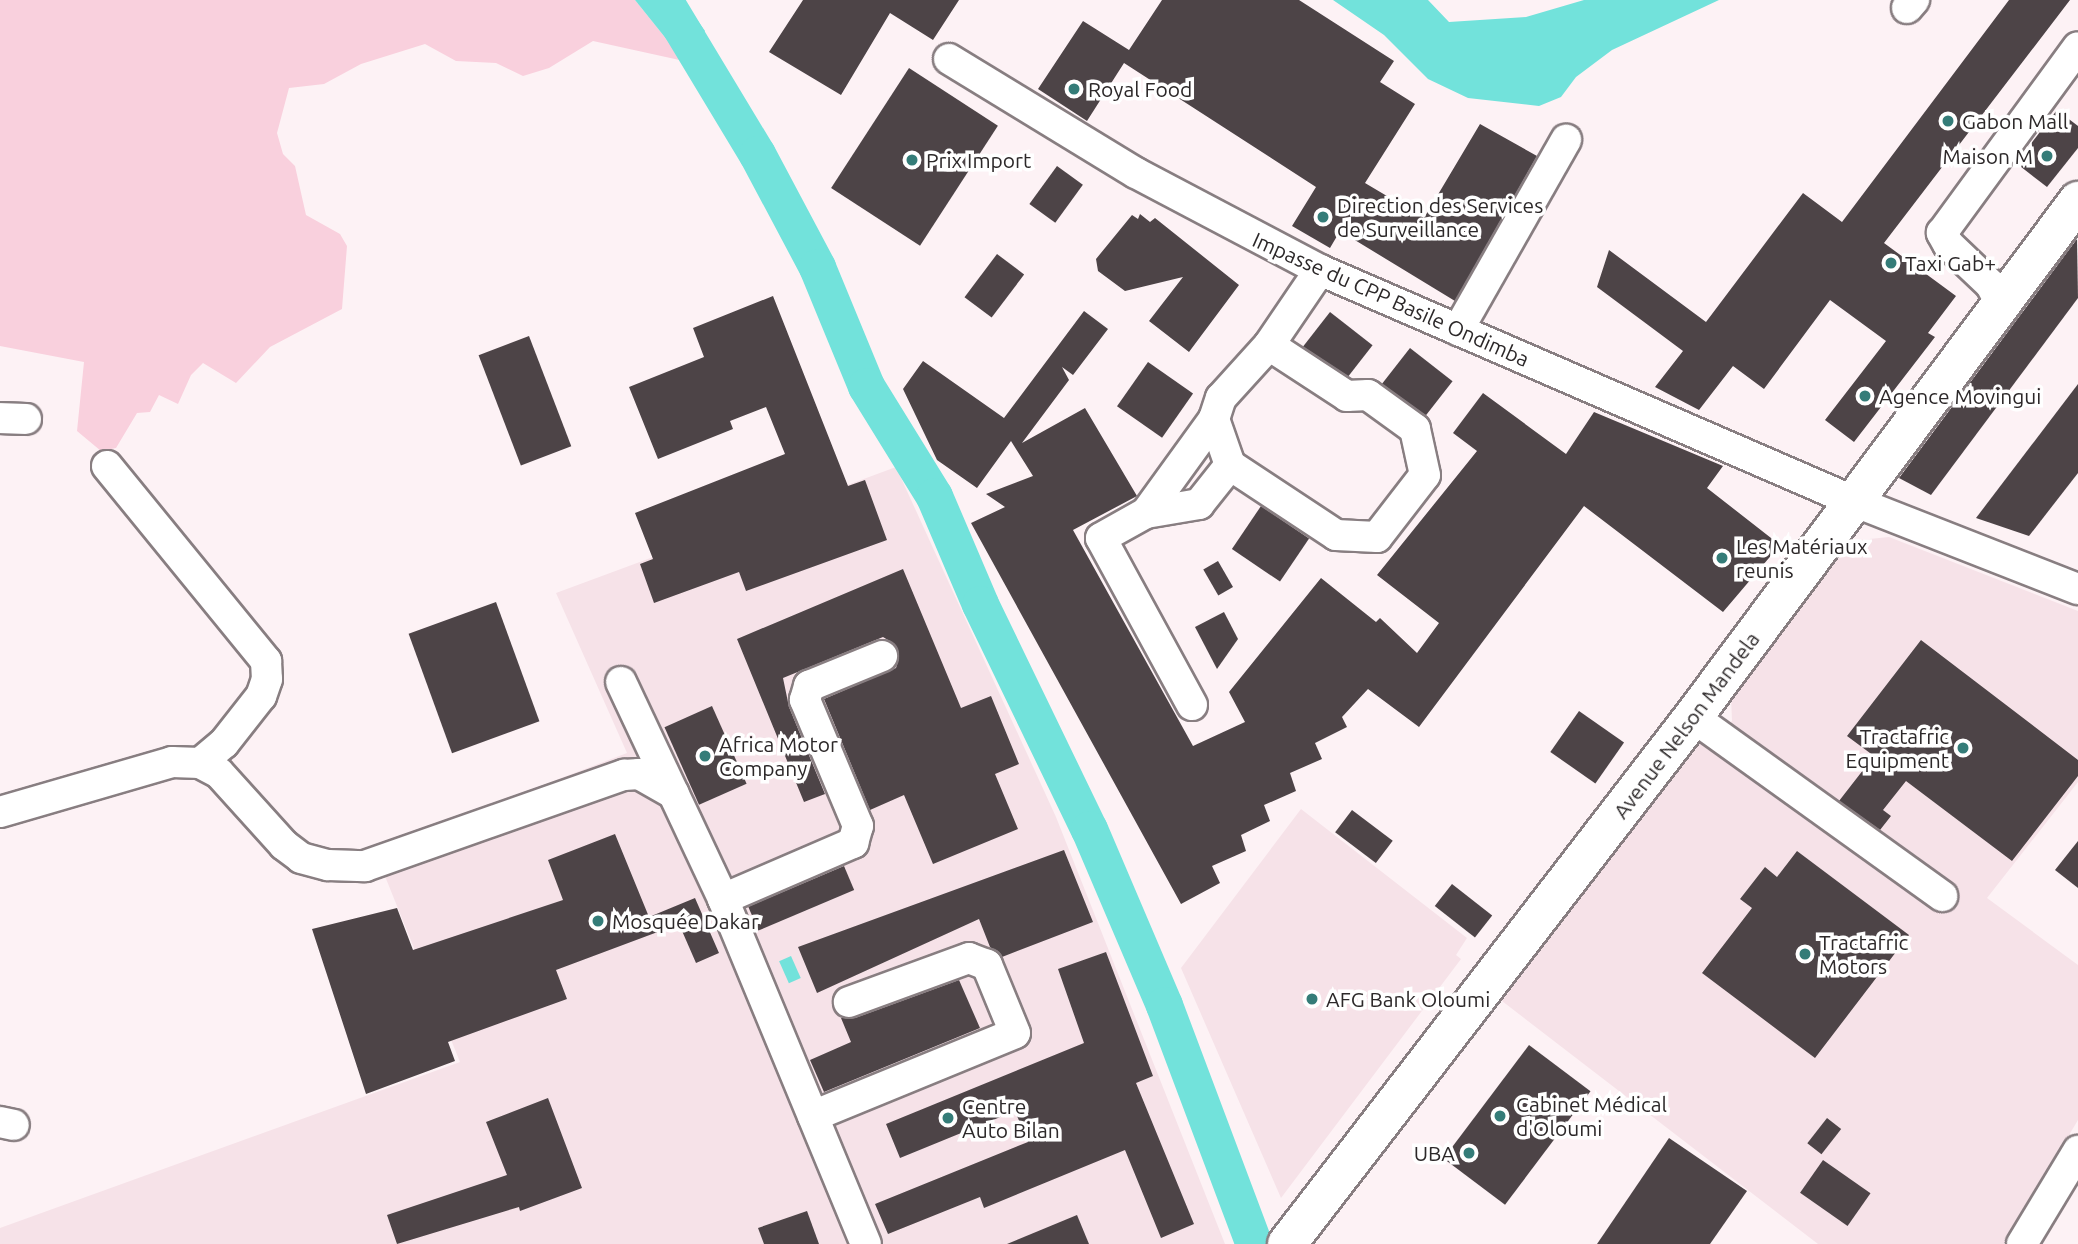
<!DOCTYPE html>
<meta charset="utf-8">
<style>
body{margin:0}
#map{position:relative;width:2078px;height:1244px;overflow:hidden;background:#fdf2f5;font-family:Ubuntu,sans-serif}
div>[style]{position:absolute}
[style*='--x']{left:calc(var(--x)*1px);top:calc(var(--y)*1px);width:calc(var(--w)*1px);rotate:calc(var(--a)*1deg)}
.built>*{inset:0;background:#f6e2e8}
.green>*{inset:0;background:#f9d0dd}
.water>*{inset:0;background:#72e2db;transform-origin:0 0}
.river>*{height:37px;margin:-18.5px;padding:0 18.5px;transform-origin:18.5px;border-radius:18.5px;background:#72e2db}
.building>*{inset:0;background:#4d4447;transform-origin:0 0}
.roads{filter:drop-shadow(2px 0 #887e81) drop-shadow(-2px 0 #887e81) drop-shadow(0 2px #887e81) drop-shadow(0 -2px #887e81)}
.minor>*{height:30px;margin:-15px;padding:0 15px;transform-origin:15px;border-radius:15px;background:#fff}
.major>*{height:38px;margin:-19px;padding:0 19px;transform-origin:19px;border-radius:19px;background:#fff}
.dots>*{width:19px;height:19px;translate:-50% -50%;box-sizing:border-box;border:4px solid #fff;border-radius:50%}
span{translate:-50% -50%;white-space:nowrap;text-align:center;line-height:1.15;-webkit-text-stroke:7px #fff;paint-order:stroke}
.poi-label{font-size:21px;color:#2c2829}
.left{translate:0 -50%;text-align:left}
.right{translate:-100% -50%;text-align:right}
.street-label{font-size:21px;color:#2c2829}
</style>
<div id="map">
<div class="built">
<div style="clip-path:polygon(896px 467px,1056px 817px,1225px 1244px,0 1244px,0 1228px,460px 1062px,374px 849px,627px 753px,556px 593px)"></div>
<div style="clip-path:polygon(1889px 537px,2078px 611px,2078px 782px,1987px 898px,2078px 965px,2078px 1120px,2004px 1244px,1818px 1244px,1502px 1001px,1694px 743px,1711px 741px,1732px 721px,1731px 696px,1850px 541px)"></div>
<div style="clip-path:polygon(1301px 809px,1467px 938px,1456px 955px,1461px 959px,1281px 1198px,1181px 968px)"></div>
</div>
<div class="green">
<div style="clip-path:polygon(0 0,635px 0,684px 61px,593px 41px,549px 68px,523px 76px,496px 63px,456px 61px,425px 44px,361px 64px,324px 84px,289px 88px,277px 133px,283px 154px,295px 166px,306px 215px,340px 234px,347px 246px,342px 309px,270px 347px,236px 383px,203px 363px,191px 375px,178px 404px,159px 395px,150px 412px,137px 413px,116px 448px,101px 451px,77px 431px,84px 362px,0 346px)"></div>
</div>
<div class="water">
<div style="clip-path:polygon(635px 0,683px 0,705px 31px,684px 61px)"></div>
<div style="clip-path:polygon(1333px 0,1428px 0,1449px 22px,1526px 17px,1584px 0,1719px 0,1612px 50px,1576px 77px,1561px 97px,1539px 106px,1468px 98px,1428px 79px,1384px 35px)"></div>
<div style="left:791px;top:956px;width:24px;height:13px;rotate:66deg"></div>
</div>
<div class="river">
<div style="--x:664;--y:0;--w:180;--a:58.9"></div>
<div style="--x:757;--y:154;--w:128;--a:62"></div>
<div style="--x:817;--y:267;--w:129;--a:67.6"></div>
<div style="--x:866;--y:386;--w:129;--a:58.3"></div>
<div style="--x:934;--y:496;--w:117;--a:66.9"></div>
<div style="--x:980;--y:604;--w:250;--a:64.2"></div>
<div style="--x:1089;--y:829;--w:191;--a:66.9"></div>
<div style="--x:1164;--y:1005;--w:255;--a:69.4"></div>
</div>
<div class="building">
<div style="clip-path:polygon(803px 0,959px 0,933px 40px,890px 13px,841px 95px,769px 52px)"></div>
<div style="clip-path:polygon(1162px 0,1299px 0,1394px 61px,1380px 82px,1415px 104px,1365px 183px,1424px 218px,1480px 124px,1537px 156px,1455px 301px,1340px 231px,1330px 248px,1292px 226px,1316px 187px,1124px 63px,1087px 121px,1038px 89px,1083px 21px,1129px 50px)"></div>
<div style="clip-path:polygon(2009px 0,2070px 0,1884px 243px,1956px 296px,1928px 333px,1935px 337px,1854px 442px,1825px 420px,1886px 341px,1830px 300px,1764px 389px,1733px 366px,1699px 410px,1655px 387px,1683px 351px,1597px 287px,1609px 250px,1706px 322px,1803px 193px,1842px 222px)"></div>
<div style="left:909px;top:68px;width:106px;height:143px;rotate:33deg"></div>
<div style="clip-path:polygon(2057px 110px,2078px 126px,2078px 148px,2047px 187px,2016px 163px)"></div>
<div style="left:1057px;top:166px;width:32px;height:47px;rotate:36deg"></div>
<div style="clip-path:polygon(1140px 214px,1150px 222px,1155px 218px,1239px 285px,1189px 352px,1149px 321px,1183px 277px,1125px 291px,1098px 271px,1096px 259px,1132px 215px,1138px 219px)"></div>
<div style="clip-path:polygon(2077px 239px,2078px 298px,1931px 495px,1899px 478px)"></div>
<div style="left:997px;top:254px;width:34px;height:54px;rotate:37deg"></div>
<div style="clip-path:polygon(773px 296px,848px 486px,865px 480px,887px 540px,746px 591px,739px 572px,654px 603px,640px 564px,653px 559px,635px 513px,785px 454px,766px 407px,730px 421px,733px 429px,658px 459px,629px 387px,704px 357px,693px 328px)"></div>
<div style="clip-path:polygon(1084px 311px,1108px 329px,1073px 375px,1062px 367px,1069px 380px,1022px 443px,1085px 408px,1137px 496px,1073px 530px,1193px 746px,1245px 722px,1229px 692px,1321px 578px,1376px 622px,1380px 618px,1417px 653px,1439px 623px,1377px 575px,1477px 451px,1453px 433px,1483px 393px,1566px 454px,1594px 412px,1723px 466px,1707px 488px,1780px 545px,1723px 612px,1584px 506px,1419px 727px,1368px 689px,1342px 717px,1347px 727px,1315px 743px,1322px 759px,1290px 773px,1296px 791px,1264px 805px,1270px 821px,1241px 835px,1246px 851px,1212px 866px,1220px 883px,1181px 904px,971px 523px,1005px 507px,986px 494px,1033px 476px,1011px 441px,977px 488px,937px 460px,903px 389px,923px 361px,1004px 418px)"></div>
<div style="left:1330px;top:312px;width:54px;height:44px;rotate:38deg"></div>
<div style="left:529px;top:336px;width:118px;height:54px;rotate:69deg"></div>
<div style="left:1410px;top:348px;width:54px;height:46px;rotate:38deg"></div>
<div style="left:1148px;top:362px;width:55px;height:54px;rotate:35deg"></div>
<div style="clip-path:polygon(2078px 384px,2078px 473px,2029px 536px,1976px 518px)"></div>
<div style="left:1261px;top:506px;width:58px;height:52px;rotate:34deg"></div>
<div style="left:1218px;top:561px;width:30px;height:17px;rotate:60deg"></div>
<div style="clip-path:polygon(903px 569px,961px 708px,991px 696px,1019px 764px,995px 774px,1018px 829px,933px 864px,904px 795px,870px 810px,824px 699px,896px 668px,899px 658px,893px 643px,883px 637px,783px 678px,789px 707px,825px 794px,804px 802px,737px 639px)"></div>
<div style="left:496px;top:602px;width:127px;height:93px;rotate:70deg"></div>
<div style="clip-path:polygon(1224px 612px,1238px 639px,1217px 669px,1195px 627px)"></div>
<div style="clip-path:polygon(1921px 640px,2078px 760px,2078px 776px,2012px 861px,1906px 781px,1883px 810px,1891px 816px,1880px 830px,1839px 801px,1874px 756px,1847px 736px)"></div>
<div style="left:712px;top:706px;width:85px;height:52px;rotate:66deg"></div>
<div style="left:1579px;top:711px;width:55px;height:50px;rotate:35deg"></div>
<div style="left:1352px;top:810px;width:51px;height:28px;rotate:37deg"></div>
<div style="clip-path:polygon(615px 834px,649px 917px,695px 898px,719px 953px,696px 963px,679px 924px,556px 970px,567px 999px,448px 1042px,455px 1061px,366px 1094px,312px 929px,397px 908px,413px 950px,563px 900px,548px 860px)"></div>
<div style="clip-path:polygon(2078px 841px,2078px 888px,2055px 870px)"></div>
<div style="clip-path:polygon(1064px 850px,1093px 922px,1002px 957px,990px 947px,979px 919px,817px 993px,798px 947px)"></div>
<div style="clip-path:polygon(1797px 851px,1909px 935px,1815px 1058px,1702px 973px,1752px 908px,1740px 899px,1765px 867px,1777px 877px)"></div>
<div style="left:844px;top:866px;width:26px;height:104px;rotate:67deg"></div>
<div style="left:1452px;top:884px;width:51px;height:28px;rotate:38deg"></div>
<div style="clip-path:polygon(1106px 952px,1153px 1076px,1136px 1083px,1194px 1224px,1161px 1238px,1125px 1150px,984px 1208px,980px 1197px,888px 1234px,875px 1204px,1028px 1142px,1015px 1111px,900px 1158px,886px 1124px,1084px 1043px,1058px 969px)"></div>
<div style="clip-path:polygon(959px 980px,980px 1028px,824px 1092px,810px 1060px,851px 1042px,841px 1018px,855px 1018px)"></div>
<div style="left:1529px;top:1045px;width:77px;height:142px;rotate:37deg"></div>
<div style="clip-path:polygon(548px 1098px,582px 1188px,520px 1211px,519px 1207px,397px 1244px,387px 1215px,507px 1175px,486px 1122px)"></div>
<div style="left:1827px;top:1118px;width:18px;height:32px;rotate:38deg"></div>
<div style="clip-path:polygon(1669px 1138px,1747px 1191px,1710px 1244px,1597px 1244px)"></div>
<div style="left:1823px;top:1160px;width:58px;height:40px;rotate:35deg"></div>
<div style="clip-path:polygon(807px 1211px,819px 1244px,764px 1244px,758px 1228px)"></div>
<div style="clip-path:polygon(1077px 1215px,1089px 1244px,1007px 1244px)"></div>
</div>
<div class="roads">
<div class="minor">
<div style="--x:1907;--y:8;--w:11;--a:-49"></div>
<div style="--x:949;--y:59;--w:219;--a:31.4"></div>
<div style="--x:1136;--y:173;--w:208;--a:27.8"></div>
<div style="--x:1320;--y:270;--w:581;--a:23.43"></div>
<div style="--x:1853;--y:501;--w:242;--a:21.4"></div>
<div style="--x:2001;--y:304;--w:21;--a:-118"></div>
<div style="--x:1991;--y:285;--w:59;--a:-136.4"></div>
<div style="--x:1948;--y:244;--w:13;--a:-119"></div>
<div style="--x:1942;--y:233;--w:230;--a:-53.8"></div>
<div style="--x:1458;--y:330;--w:219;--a:-60.4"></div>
<div style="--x:0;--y:418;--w:26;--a:2"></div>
<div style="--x:1230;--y:465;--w:127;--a:33.4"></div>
<div style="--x:1336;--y:535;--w:41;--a:2.8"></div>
<div style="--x:1377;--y:537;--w:78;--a:-52.3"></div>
<div style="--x:1425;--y:475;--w:47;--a:-102.3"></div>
<div style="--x:1415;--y:429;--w:58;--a:-144.1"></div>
<div style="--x:1368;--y:395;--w:21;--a:177"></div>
<div style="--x:1347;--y:396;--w:93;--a:-146.8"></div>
<div style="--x:107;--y:466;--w:252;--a:50.8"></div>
<div style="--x:266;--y:661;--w:18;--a:87"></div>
<div style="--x:267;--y:679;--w:18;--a:109"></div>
<div style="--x:261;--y:696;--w:60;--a:128.2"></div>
<div style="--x:224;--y:743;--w:31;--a:140"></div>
<div style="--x:1146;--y:513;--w:116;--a:-54.1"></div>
<div style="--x:621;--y:682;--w:240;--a:64.8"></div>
<div style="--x:723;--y:899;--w:373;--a:67.5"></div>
<div style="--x:1192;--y:705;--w:190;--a:-118.6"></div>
<div style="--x:1101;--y:538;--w:51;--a:-29.1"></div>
<div style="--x:1146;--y:513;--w:54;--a:-9.6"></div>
<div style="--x:1199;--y:504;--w:50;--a:-51.5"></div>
<div style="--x:1230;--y:465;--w:49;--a:-109.2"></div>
<div style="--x:1214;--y:419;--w:22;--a:-72"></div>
<div style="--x:1221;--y:398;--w:72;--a:-47.8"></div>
<div style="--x:1269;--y:345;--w:91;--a:-55.8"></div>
<div style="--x:1693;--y:717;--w:307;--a:35.7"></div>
<div style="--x:0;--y:812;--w:179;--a:-16.2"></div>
<div style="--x:172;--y:762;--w:28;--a:2"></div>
<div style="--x:200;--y:763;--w:21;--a:28"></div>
<div style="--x:219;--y:773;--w:97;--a:47.9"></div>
<div style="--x:284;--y:845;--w:21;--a:37"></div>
<div style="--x:301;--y:858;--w:28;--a:15"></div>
<div style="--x:328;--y:865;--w:37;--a:2"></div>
<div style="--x:365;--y:866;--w:275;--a:-19.4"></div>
<div style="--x:624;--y:775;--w:15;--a:-4"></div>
<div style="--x:639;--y:774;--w:40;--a:29.7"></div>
<div style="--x:723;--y:899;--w:142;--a:-23.3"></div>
<div style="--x:853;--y:843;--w:18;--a:-74"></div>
<div style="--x:858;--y:826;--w:137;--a:-112.8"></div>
<div style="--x:805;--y:700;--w:15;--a:-74"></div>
<div style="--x:809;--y:686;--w:79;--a:-22.3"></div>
<div style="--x:813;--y:1116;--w:218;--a:-22.3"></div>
<div style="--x:1015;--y:1033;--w:74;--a:-112.4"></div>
<div style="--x:987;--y:965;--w:19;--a:-159"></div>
<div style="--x:969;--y:958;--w:128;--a:159.9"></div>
<div style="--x:0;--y:1122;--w:14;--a:12"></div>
<div style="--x:2022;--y:1244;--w:109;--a:-58.9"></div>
</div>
<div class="major">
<div style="--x:1287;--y:1244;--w:665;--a:-52.39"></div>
<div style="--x:1693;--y:717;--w:644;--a:-53.27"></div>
</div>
</div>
<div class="dots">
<div style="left:1074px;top:89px;background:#347c78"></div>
<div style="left:1948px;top:121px;background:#347c78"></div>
<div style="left:2047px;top:156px;background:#347c78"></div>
<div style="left:912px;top:160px;background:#347c78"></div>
<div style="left:1323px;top:217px;background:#347c78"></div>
<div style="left:1891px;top:263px;background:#347c78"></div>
<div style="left:1865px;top:396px;background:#347c78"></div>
<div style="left:1722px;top:558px;background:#347c78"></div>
<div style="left:1963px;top:748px;background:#347c78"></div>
<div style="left:705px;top:756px;background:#347c78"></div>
<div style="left:598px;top:921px;background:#347c78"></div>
<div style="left:1805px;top:954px;background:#347c78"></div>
<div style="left:1312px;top:999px;background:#347c78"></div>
<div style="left:1500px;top:1116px;background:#347c78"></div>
<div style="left:948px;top:1118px;background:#347c78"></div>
<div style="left:1469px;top:1153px;background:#347c78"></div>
</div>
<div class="poi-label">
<span class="left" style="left:1088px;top:89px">Royal Food</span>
<span class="left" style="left:1962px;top:121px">Gabon Mall</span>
<span class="right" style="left:2033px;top:156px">Maison M</span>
<span class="left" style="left:926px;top:160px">Prix Import</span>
<span class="left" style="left:1337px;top:217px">Direction des Services<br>de Surveillance</span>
<span class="left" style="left:1905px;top:263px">Taxi Gab+</span>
<span class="left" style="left:1879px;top:396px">Agence Movingui</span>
<span class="left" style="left:1736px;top:558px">Les Matériaux<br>reunis</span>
<span class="right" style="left:1949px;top:748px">Tractafric<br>Equipment</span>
<span class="left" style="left:719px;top:756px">Africa Motor<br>Company</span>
<span class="left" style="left:612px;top:921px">Mosquée Dakar</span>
<span class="left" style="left:1819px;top:954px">Tractafric<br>Motors</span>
<span class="left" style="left:1326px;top:999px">AFG Bank Oloumi</span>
<span class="left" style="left:1516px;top:1116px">Cabinet Médical<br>d'Oloumi</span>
<span class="left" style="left:962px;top:1118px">Centre<br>Auto Bilan</span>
<span class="right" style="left:1455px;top:1153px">UBA</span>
</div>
<div class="street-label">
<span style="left:1391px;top:299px;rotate:24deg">Impasse du CPP Basile Ondimba</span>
<span style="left:1686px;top:725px;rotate:-53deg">Avenue Nelson Mandela</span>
</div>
</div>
